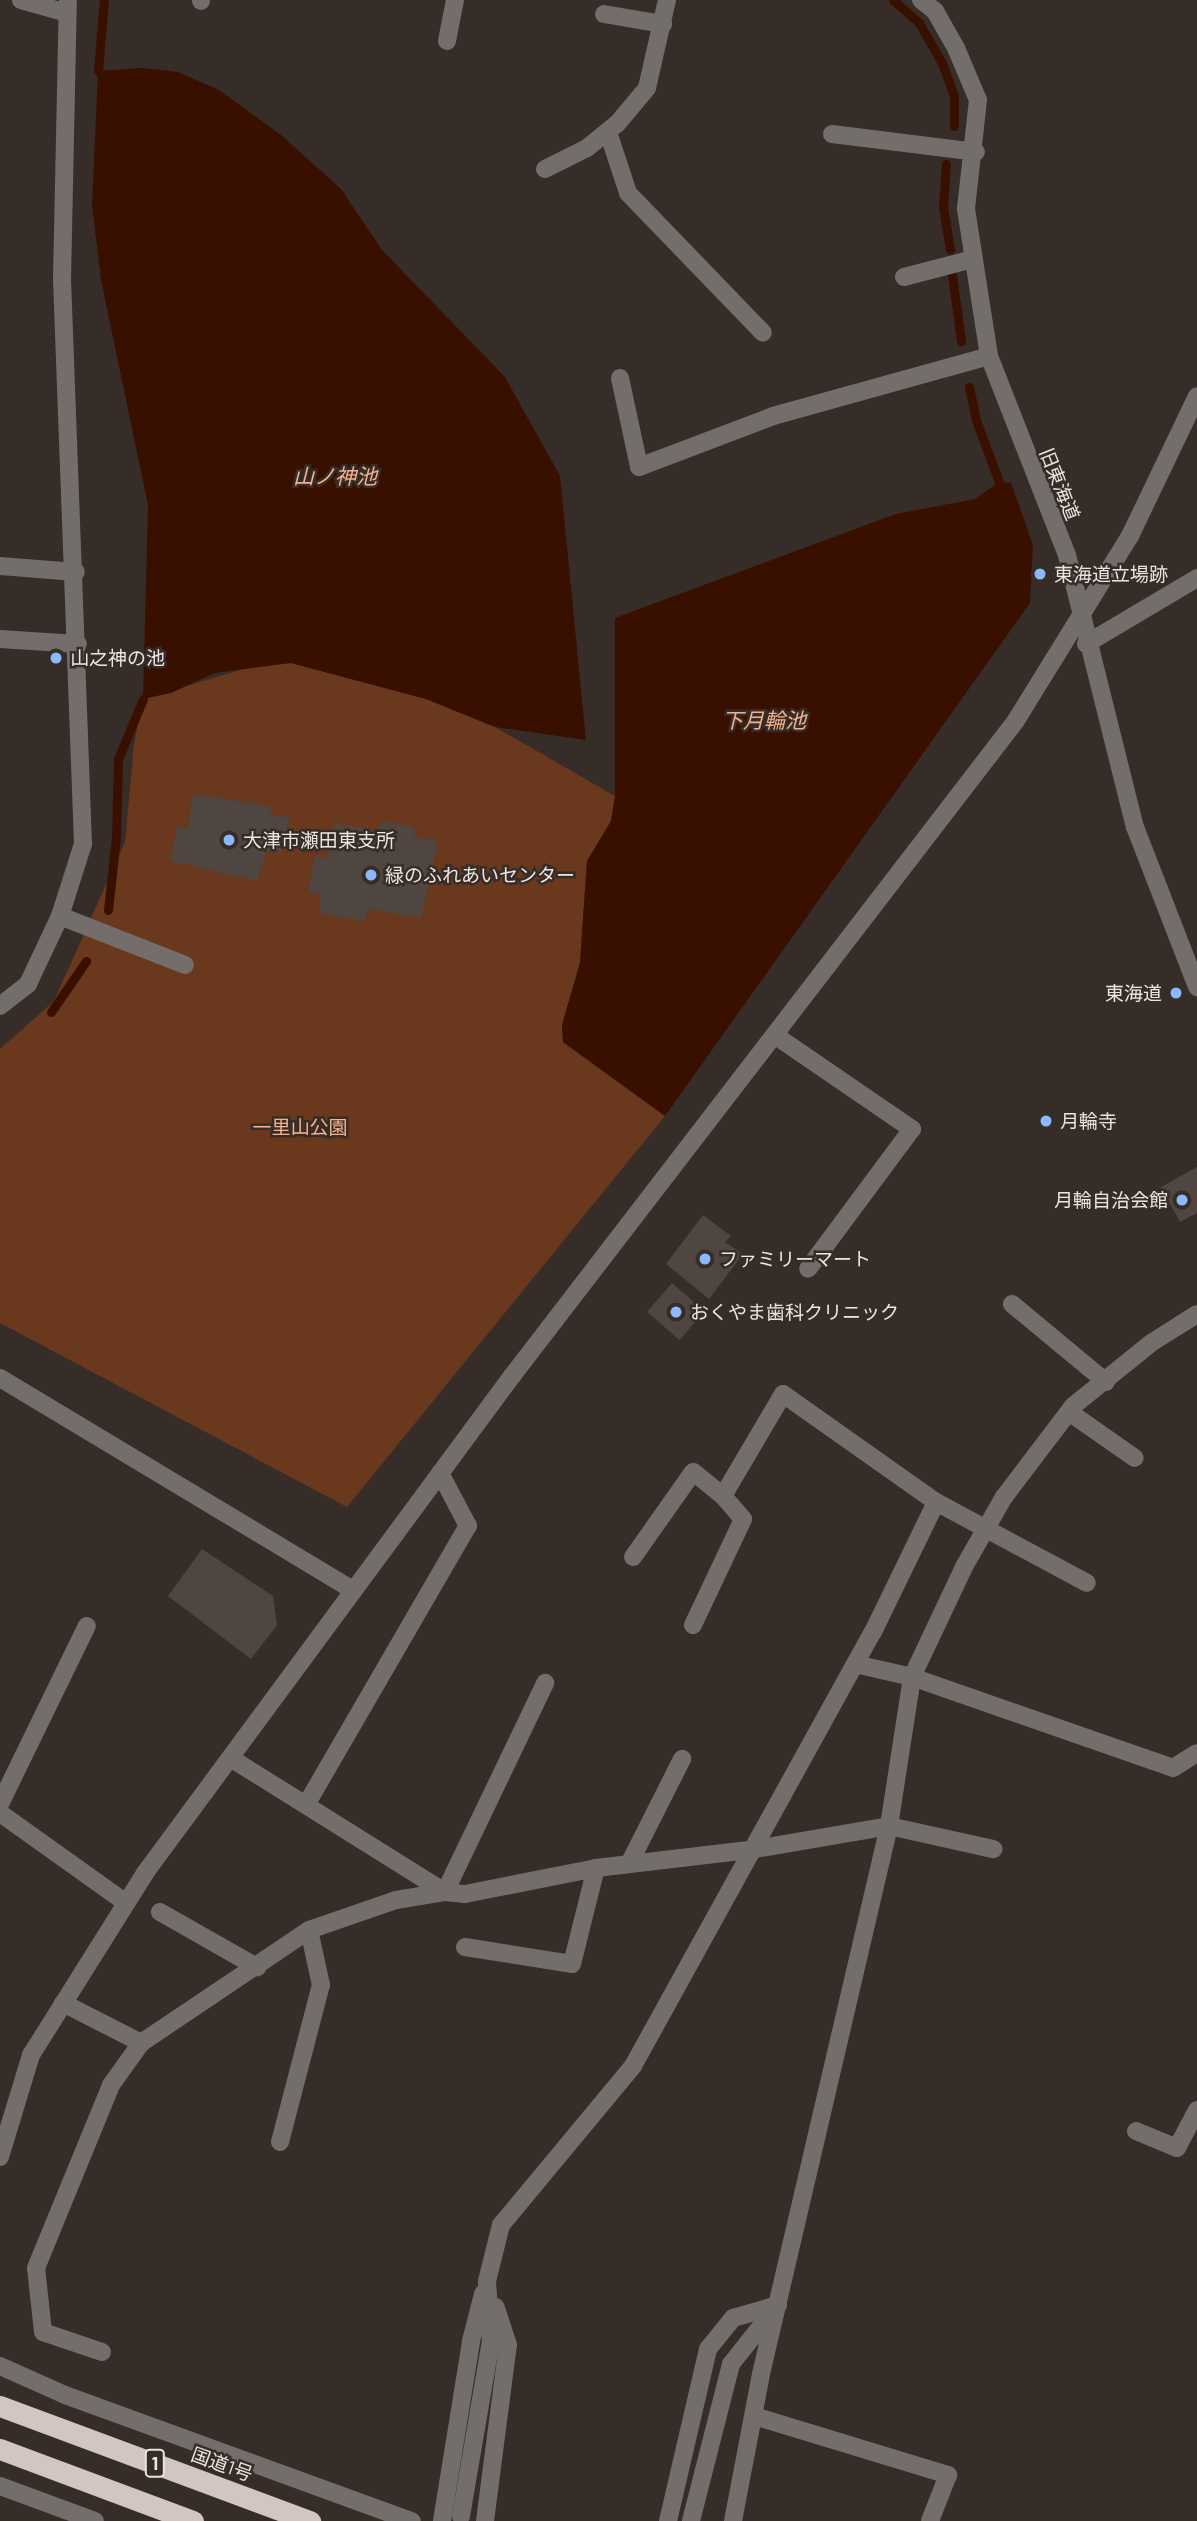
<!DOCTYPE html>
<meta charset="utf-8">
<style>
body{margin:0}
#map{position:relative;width:1197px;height:2521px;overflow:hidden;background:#362c28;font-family:Barlow,"Noto Sans JP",sans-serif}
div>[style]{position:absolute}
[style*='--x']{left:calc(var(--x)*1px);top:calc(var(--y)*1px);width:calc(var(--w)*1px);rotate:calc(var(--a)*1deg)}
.green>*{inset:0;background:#69381d}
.water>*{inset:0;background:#391000}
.stream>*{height:9px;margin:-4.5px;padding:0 4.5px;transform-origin:4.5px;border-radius:4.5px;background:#391000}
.building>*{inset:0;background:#504641;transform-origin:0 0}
.minor>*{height:18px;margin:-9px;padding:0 9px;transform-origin:9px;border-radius:9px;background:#736e6c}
.highway>*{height:21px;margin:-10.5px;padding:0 10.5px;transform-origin:10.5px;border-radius:10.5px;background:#d3c6c0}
.dots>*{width:19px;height:19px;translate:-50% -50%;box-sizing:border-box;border:4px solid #362c28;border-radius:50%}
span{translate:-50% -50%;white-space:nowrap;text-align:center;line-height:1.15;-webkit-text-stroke:5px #362c28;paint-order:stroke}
.shield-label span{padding:2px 5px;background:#362c28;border:2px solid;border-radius:5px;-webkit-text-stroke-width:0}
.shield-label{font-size:18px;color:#ebe5e1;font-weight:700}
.street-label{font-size:19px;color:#ebe5e1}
.poi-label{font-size:19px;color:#ebe5e1}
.left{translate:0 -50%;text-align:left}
.right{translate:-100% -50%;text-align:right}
.park-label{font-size:19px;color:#fab28e}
.water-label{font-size:21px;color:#f6af8b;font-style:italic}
</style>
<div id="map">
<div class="green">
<div style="clip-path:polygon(291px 663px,426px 699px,495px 727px,615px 796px,611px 821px,587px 861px,580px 963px,562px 1025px,563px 1042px,665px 1116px,347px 1507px,0 1323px,0 1049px,54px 1001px,125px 842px,134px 744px,143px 699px,257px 665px)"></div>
</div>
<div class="water">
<div style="clip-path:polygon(142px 68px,178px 72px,219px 90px,281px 135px,341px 189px,382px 250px,505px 377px,560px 476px,586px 740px,495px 727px,426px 699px,291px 663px,215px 673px,171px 693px,143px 699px,148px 505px,101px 280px,92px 205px,98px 71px)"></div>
<div style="clip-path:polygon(999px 482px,1011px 483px,1033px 545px,1030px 603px,665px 1116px,563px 1042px,562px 1025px,580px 963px,587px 861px,611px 821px,615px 796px,615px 618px,896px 514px,975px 499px)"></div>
</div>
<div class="stream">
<div style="--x:893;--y:0;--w:35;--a:41"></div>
<div style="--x:919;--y:23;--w:46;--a:60.1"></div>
<div style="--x:942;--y:63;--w:35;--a:70"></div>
<div style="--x:954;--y:96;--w:30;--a:90"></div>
<div style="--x:98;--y:71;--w:71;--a:-85.2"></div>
<div style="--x:946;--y:164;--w:43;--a:94"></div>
<div style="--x:943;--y:207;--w:43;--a:80.5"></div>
<div style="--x:952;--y:275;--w:67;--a:82.2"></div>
<div style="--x:969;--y:387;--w:34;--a:78"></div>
<div style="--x:976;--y:420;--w:66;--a:69.6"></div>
<div style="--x:108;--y:910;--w:72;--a:-83.7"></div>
<div style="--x:116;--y:838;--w:79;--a:-88.5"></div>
<div style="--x:118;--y:759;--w:65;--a:-67.4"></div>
<div style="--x:51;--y:1012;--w:62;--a:-55.5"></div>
</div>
<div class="building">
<div style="clip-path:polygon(193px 794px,272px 807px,270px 815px,290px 818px,281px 853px,266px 851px,257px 881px,170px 861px,177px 826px,188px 829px)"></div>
<div style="clip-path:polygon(382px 821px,415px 827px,414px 837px,438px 841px,421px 918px,369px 909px,364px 921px,319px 913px,321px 895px,308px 892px,315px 855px,327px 858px,334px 823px,377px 831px)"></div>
<div style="clip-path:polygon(1197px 1167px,1197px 1213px,1180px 1222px,1161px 1187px)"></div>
<div style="clip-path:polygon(703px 1215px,731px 1236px,725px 1242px,743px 1254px,709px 1299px,666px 1264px)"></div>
<div style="left:672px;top:1283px;width:43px;height:38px;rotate:41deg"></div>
<div style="clip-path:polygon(202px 1549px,273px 1596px,277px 1625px,251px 1659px,168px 1596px)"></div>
</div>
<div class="minor">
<div style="--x:21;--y:0;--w:48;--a:15.8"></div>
<div style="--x:921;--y:0;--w:18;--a:38"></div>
<div style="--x:935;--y:11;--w:43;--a:60.4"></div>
<div style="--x:956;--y:48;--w:56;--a:67.1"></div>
<div style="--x:978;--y:100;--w:110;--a:96.3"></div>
<div style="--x:966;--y:209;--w:149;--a:81.1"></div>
<div style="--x:989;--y:356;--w:214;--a:68.6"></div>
<div style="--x:1067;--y:555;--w:280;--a:76"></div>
<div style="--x:1135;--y:827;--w:172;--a:68.8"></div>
<div style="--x:201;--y:1;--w:1;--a:-90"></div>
<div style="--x:604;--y:14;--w:60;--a:9.6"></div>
<div style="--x:447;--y:41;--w:42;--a:-79"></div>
<div style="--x:608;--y:132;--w:64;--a:71.8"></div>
<div style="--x:628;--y:193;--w:194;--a:46"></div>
<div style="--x:832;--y:134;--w:145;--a:7.1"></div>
<div style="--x:545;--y:169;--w:47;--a:-26.6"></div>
<div style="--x:587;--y:148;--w:38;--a:-39"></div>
<div style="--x:617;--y:124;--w:47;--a:-50.2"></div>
<div style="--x:647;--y:88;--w:90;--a:-77.2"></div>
<div style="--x:904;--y:277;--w:71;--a:-14.6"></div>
<div style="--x:620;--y:378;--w:91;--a:77.9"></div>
<div style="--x:639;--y:467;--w:143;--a:-20.8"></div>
<div style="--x:773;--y:416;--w:224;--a:-15.5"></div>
<div style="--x:0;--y:566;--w:76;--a:4.5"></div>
<div style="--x:0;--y:639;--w:78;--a:3.7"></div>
<div style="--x:1086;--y:644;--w:129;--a:-30.7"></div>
<div style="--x:60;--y:916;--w:134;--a:21.4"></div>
<div style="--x:0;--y:1006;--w:36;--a:-38"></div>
<div style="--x:28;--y:984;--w:75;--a:-64.8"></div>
<div style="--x:60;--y:916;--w:76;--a:-72.3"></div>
<div style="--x:83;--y:844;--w:564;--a:-92.13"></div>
<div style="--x:62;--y:280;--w:280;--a:-88.8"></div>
<div style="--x:776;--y:1036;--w:165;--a:34.4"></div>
<div style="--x:912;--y:1129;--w:174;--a:126.6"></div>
<div style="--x:1012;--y:1304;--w:122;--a:39.7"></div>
<div style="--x:0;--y:1378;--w:412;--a:31"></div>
<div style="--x:1069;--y:1412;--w:80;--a:34.9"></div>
<div style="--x:936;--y:1502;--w:171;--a:28.2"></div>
<div style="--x:693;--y:1625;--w:117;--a:-64.7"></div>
<div style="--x:743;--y:1519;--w:30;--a:-131"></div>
<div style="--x:855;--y:1664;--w:58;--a:12.8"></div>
<div style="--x:912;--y:1677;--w:276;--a:19.2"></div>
<div style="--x:1173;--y:1768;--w:28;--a:-32"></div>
<div style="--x:232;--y:1759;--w:251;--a:32"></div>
<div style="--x:0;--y:1804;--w:198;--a:-64"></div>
<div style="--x:306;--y:1805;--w:323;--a:-59.9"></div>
<div style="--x:468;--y:1526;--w:60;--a:-117.8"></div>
<div style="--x:0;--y:1813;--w:155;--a:35.5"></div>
<div style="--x:629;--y:1864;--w:118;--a:-63.2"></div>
<div style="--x:445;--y:1892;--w:232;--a:-64.4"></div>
<div style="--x:160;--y:1912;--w:112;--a:29.6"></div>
<div style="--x:465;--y:1947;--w:108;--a:9"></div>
<div style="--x:572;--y:1964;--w:99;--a:-76"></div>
<div style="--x:63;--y:2003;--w:88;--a:27.1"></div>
<div style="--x:1136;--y:2131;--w:44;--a:22.5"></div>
<div style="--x:1177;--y:2148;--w:43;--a:-62.2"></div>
<div style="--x:280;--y:2142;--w:162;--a:-75.4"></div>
<div style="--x:321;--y:1985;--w:56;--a:-102.3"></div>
<div style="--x:0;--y:2157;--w:107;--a:-73.1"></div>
<div style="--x:31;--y:2055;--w:215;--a:-57.9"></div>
<div style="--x:145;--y:1873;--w:618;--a:-53.56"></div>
<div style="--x:512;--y:1376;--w:825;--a:-52.44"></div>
<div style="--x:1015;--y:722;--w:219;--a:-58.3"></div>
<div style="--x:1130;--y:536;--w:155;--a:-64.4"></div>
<div style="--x:102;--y:2352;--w:62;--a:-161.3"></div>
<div style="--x:43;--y:2332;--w:64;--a:-96.2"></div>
<div style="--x:36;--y:2268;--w:198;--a:-67.7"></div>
<div style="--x:111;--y:2085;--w:52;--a:-54.5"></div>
<div style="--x:141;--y:2043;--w:202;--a:-33.9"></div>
<div style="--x:309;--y:1930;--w:92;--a:-19"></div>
<div style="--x:396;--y:1900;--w:50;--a:-9.3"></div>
<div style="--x:445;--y:1892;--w:20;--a:6"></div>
<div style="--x:465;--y:1894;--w:134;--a:-11.2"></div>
<div style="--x:596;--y:1868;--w:154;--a:-6.7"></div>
<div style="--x:749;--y:1850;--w:142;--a:-9.7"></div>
<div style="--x:889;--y:1826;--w:107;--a:12.5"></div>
<div style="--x:0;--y:2366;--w:71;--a:24"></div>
<div style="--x:65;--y:2395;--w:369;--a:20"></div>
<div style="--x:754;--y:2416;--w:203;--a:16.9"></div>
<div style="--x:948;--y:2475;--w:49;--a:111.4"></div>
<div style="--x:0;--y:2486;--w:101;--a:20.2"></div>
<div style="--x:461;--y:2516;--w:178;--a:-80.3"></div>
<div style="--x:491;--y:2341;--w:60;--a:-93.8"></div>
<div style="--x:487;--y:2281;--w:58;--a:-76"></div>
<div style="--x:501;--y:2225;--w:207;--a:-50.3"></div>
<div style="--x:633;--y:2066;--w:496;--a:-61.1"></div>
<div style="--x:873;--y:1632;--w:144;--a:-64.1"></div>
<div style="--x:936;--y:1502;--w:187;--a:-144.8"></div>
<div style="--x:783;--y:1394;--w:118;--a:120.5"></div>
<div style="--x:723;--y:1496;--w:38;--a:-141"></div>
<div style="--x:693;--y:1472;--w:104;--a:125.2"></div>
<div style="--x:442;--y:2521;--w:182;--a:-80.8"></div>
<div style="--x:471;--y:2341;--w:49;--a:-75.7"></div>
<div style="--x:485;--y:2521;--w:177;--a:-82.6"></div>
<div style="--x:508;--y:2345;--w:40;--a:-108"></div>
<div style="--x:668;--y:2521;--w:177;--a:-76.9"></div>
<div style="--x:708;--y:2349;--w:40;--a:-51"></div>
<div style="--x:733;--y:2318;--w:47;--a:-16.1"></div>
<div style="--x:691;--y:2521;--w:162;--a:-75.7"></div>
<div style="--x:731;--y:2364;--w:69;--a:-51.5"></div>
<div style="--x:733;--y:2521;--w:150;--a:-79.2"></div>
<div style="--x:761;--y:2374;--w:563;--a:-76.85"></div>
<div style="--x:889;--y:1826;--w:151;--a:-81.2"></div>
<div style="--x:912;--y:1677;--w:124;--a:-64.7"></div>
<div style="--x:965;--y:1565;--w:78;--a:-60.2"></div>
<div style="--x:1004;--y:1497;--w:114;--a:-52.8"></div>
<div style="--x:1073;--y:1406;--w:100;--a:-38.9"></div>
<div style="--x:1151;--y:1343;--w:54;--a:-32.2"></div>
</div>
<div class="highway">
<div style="--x:0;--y:2406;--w:331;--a:20.4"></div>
<div style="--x:0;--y:2449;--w:206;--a:20.5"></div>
</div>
<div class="dots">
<div style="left:1040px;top:574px;background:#8bb9fc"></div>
<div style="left:56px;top:658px;background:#8bb9fc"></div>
<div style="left:229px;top:840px;background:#8bb9fc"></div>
<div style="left:371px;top:875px;background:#8bb9fc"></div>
<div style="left:1176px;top:993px;background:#8bb9fc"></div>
<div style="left:1046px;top:1121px;background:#8bb9fc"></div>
<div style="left:1182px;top:1200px;background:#8bb9fc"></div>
<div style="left:705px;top:1259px;background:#8bb9fc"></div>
<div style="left:676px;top:1312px;background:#8bb9fc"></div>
</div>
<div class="shield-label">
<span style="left:155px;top:2463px">1</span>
</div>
<div class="street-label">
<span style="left:1060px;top:484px;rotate:68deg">旧東海道</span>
<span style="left:222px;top:2464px;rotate:20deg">国道1号</span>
</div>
<div class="poi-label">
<span class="left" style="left:1054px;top:574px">東海道立場跡</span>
<span class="left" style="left:70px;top:658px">山之神の池</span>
<span class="left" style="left:243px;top:840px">大津市瀬田東支所</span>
<span class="left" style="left:385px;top:875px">緑のふれあいセンター</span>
<span class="right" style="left:1162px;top:993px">東海道</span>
<span class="left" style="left:1060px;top:1121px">月輪寺</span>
<span class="right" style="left:1168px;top:1200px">月輪自治会館</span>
<span class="left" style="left:719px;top:1259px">ファミリーマート</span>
<span class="left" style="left:690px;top:1312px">おくやま歯科クリニック</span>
</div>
<div class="park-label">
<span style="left:300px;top:1127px">一里山公園</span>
</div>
<div class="water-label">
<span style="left:335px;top:476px">山ノ神池</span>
<span style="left:764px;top:720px">下月輪池</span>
</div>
</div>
